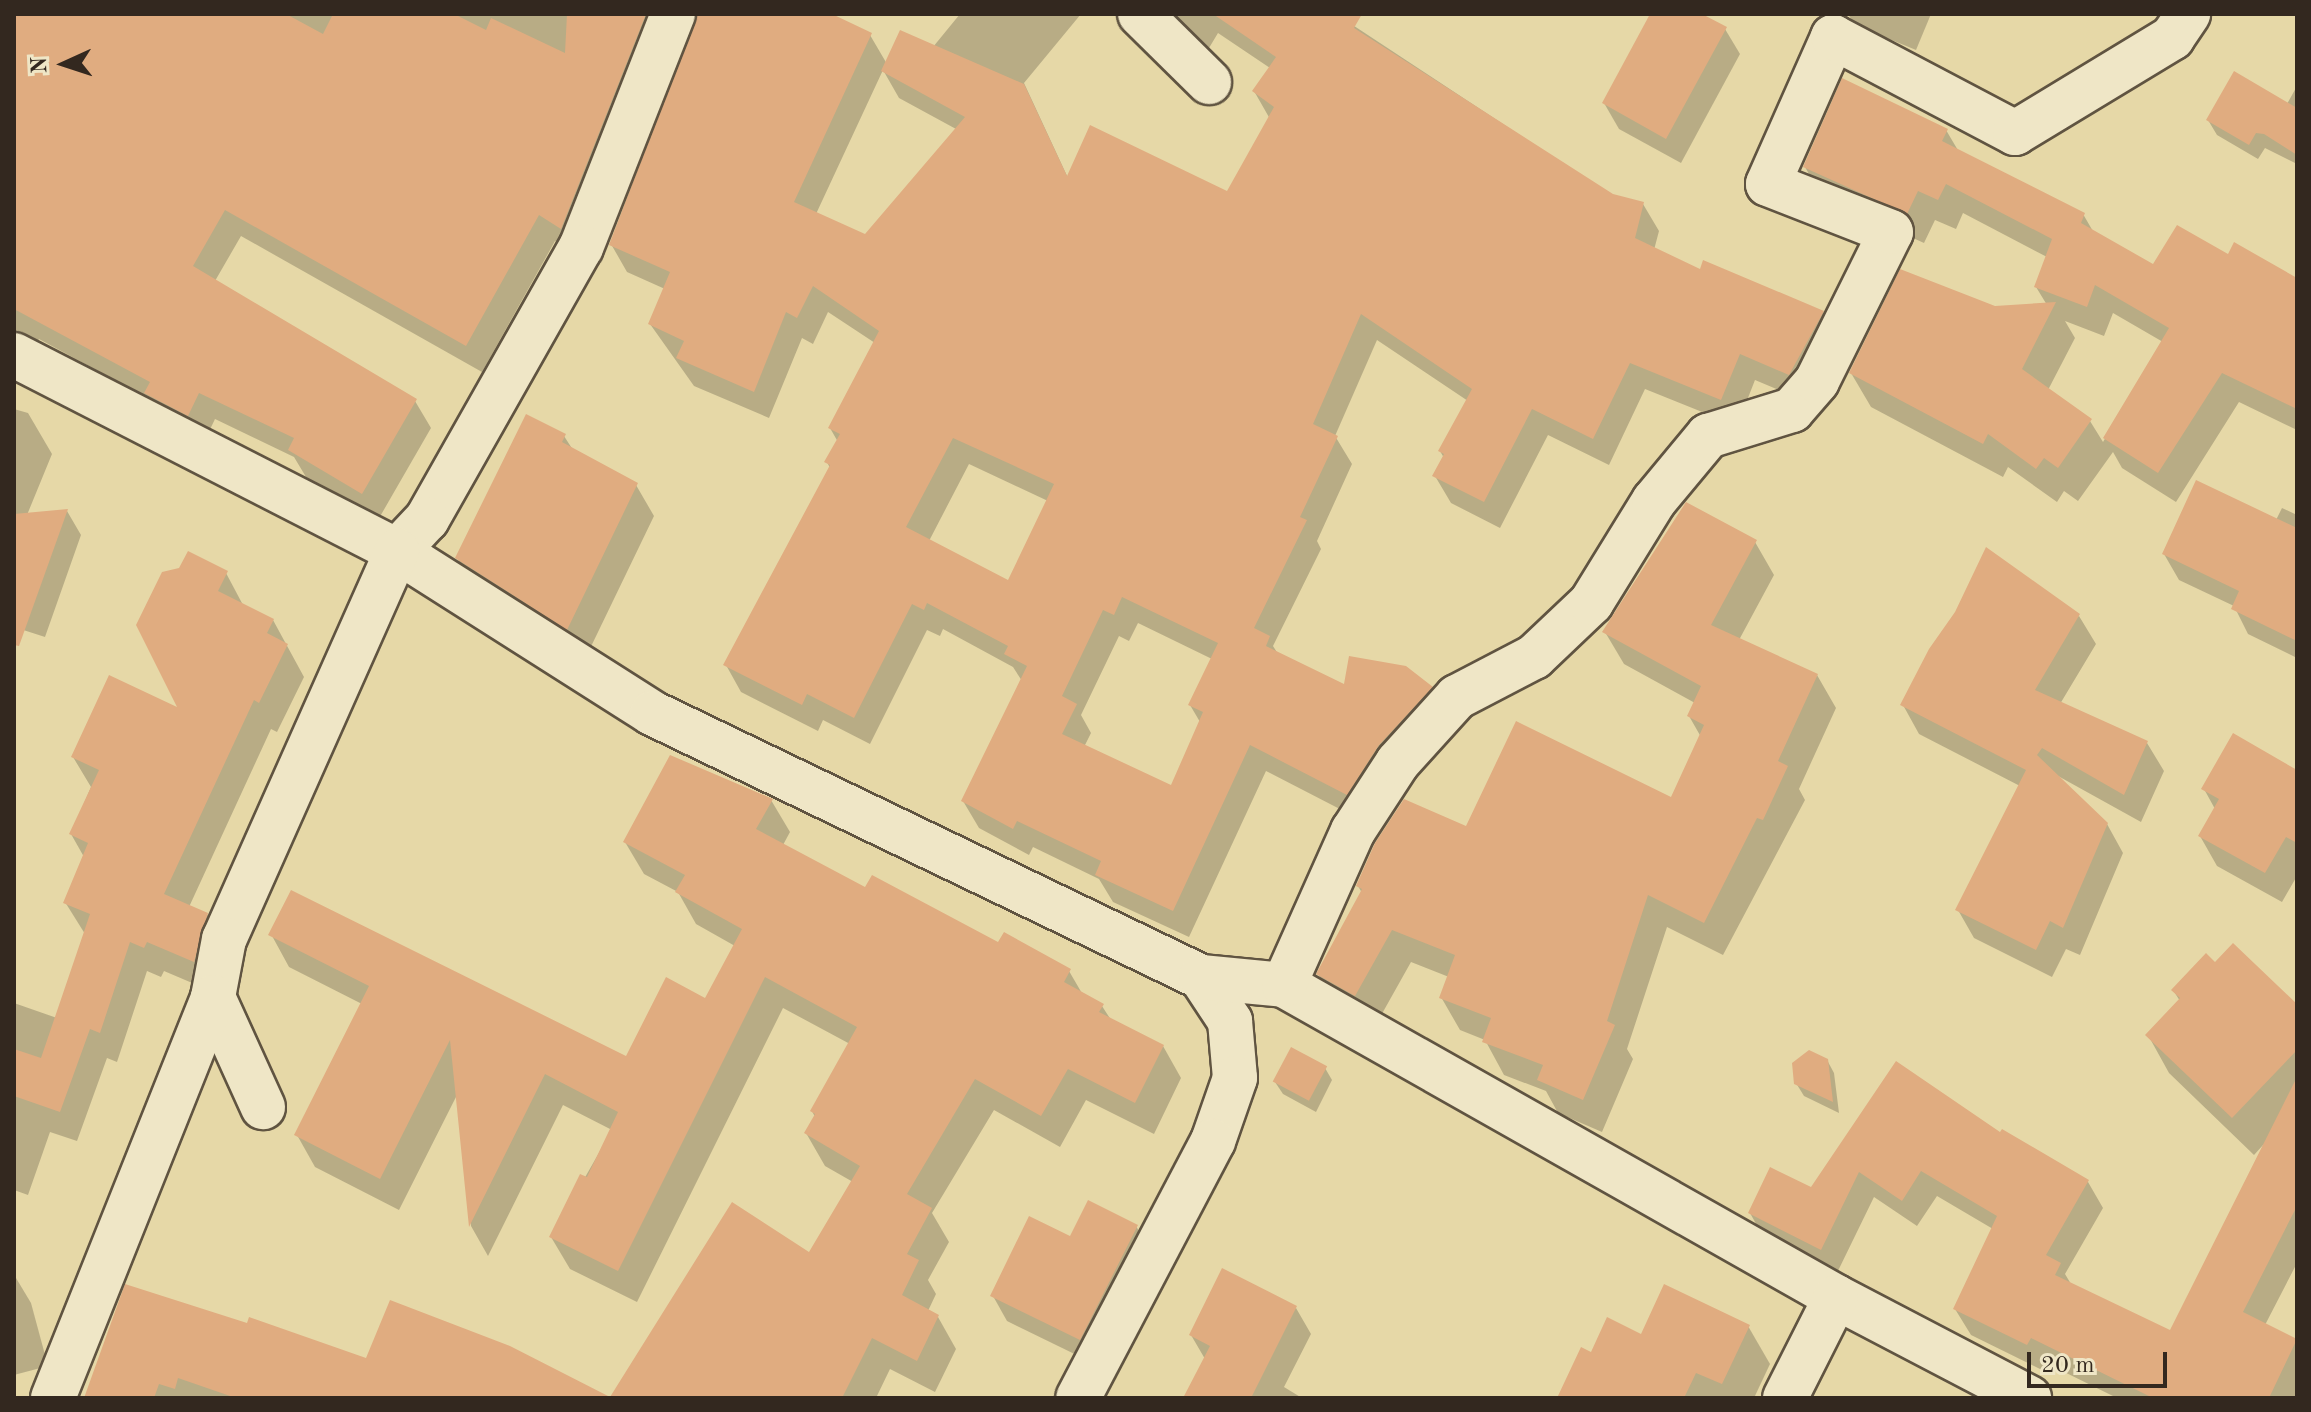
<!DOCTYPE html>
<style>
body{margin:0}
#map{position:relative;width:2311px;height:1412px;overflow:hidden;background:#e6d8a7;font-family:"Old Standard TT",serif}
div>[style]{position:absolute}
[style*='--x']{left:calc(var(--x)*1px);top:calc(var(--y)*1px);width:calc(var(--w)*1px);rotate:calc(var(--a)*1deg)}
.shadow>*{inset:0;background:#0003}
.building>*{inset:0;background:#e0ac80;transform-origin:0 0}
.roads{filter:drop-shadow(2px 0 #605441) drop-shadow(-2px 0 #605441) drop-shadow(0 2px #605441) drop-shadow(0 -2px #605441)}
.minor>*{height:44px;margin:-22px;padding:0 22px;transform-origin:22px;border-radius:22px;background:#efe6c6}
span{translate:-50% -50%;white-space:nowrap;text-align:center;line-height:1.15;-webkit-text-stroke:8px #efe6c6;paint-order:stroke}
.frame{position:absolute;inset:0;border:16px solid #33281f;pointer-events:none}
.north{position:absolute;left:24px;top:24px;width:80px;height:80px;-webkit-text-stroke:6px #efe6c6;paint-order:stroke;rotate:267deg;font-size:22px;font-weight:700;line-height:32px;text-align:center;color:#33281f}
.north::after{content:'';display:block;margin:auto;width:28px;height:36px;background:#33281f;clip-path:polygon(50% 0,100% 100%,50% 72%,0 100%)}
.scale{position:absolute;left:2027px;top:1352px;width:140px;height:36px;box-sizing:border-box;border:4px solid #33281f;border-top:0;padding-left:10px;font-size:24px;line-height:28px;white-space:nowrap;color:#33281f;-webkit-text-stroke:6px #efe6c6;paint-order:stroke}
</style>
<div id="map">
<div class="shadow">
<div style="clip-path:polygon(evenodd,19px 14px,827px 14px,870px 35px,887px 64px,933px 47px,960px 14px,1081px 14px,1024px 83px,1068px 178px,1228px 193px,1270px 119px,1254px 91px,1270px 68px,1218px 33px,1209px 48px,1177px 25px,1171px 14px,1336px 14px,1612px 196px,1643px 204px,1659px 231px,1654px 250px,1701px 272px,1823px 312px,1838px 340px,1805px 401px,1755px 380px,1737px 426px,1645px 389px,1609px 465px,1548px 435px,1500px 528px,1451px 503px,1435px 476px,1444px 458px,1440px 451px,1468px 401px,1377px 340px,1335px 436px,1352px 464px,1317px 541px,1321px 549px,1273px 646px,1278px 654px,1346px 687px,1431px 688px,1447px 715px,1363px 821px,1266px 771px,1189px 937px,1113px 902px,1099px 879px,1033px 847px,1029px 855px,979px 828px,963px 801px,1022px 681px,1013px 667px,943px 629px,940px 636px,927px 630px,870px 744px,823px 720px,818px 731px,741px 692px,726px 665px,830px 468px,827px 462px,838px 442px,830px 428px,875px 343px,828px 312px,813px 344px,802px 338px,769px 418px,694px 386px,650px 324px,665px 289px,627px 272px,611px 244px,699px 18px,685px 16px,577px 255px,555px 241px,482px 372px,241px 236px,215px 281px,415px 401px,431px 428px,378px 520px,306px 477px,294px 457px,215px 419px,204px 442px,162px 421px,150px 399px,39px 339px,33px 350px,14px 339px,14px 54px,19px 14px,883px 70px,899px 98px,956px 129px,866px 236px,816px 214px,883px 70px,19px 14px,969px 464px,1048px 501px,1009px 583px,929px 541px,969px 464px,19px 14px,1138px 623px,1212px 659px,1190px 705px,1200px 722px,1172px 788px,1084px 747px,1091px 733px,1081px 715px,1119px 636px,1129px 641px,1138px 623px)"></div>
<div style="clip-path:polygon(1652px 14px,1698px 14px,1725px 29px,1740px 54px,1681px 163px,1619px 129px,1604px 103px)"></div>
<div style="clip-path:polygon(1848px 14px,1931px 14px,1916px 50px,1855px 25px)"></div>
<div style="clip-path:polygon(2297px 86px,2297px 164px,2265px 148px,2258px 159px,2217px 135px,2208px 120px,2287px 104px)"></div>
<div style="clip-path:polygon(evenodd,1946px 130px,1959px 152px,2083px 214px,2094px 233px,2154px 267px,2228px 256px,2297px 282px,2297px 430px,2239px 402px,2176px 502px,2122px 468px,2113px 452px,2078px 501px,2064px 491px,2057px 502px,2008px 467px,2003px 477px,1871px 407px,1851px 373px,1995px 308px,2047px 305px,2036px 287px,2047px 257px,1963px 213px,1956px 229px,1935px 220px,1924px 243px,1822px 197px,1805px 167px,1946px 130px,2113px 313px,2163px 342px,2103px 442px,2090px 421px,2048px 390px,2075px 338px,2065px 321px,2104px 336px,2113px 313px)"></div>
<div style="clip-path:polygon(14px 409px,28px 413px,52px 454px,27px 515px,67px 511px,81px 535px,45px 637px,14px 627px)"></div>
<div style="clip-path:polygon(564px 436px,573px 450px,636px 485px,654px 516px,585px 659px,475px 589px,457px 558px)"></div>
<div style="clip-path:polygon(2282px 508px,2297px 515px,2297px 658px,2248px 634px,2234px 606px,2179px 580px,2164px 554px,2276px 520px)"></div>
<div style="clip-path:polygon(1755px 542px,1774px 575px,1739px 640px,1817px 675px,1836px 708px,1799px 789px,1805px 800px,1723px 955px,1667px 927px,1627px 1049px,1633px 1059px,1602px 1132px,1558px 1113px,1546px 1091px,1504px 1075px,1485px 1040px,1460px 1030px,1441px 997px,1449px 977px,1411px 962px,1374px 1028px,1337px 1007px,1318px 974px,1362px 893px,1358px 886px,1467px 829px,1672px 800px,1701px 737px,1689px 716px,1695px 703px,1624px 664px,1605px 632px)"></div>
<div style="clip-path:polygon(226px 573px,243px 605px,273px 620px,304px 677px,277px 732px,271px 729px,189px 907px,207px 914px,225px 945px,211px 991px,164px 971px,161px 977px,147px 971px,117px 1062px,107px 1058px,77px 1141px,50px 1132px,28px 1195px,14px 1190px,14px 1003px,57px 1018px,85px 934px,65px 902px,84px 857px,71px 834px,91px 787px,73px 757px,182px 711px,138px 625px)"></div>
<div style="clip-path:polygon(2079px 616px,2096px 644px,2060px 704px,2147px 743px,2164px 771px,2141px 822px,2058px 776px,2107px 824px,2123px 853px,2080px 955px,2066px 949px,2052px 977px,1974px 938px,1958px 910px,2020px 786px,1919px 734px,1903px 705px)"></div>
<div style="clip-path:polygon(2297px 772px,2297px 876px,2282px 902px,2217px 866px,2200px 836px,2215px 809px,2204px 789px)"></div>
<div style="clip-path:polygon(771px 800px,790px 832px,783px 845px,866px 890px,1069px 971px,1083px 995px,1102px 1006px,1111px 1020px,1163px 1046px,1181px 1078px,1154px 1134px,1086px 1100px,1060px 1147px,994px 1110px,932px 1213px,949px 1242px,928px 1280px,936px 1294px,928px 1311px,938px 1317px,956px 1349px,935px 1392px,890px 1369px,876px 1398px,612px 1398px,810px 1255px,853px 1182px,825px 1166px,806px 1133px,815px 1117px,812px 1111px,850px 1044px,783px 1008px,637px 1302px,570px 1269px,551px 1237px,612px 1130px,563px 1105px,488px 1256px,471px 1226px,458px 1093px,399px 1210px,315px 1167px,297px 1135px,362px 1004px,289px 967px,271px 934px,627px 1059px,706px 1000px,735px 946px,696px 924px,678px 892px,644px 874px,625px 842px)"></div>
<div style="clip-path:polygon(2215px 964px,2297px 1007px,2297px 1263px,2265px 1325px,2297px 1341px,2297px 1398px,2117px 1398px,2046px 1363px,2042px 1370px,1971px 1335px,1955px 1309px,1993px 1229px,1937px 1196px,1917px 1226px,1874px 1197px,1836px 1275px,1765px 1240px,1750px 1213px,1812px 1190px,1896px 1064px,2000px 1135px,2088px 1182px,2103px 1208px,2065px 1274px,2071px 1284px,2171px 1333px,2264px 1144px,2254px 1155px,2169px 1073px,2148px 1035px,2180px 1001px,2173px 990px)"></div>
<div style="clip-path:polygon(1827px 1060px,1834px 1073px,1839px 1113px,1804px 1096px,1796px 1083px)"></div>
<div style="clip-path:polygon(1325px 1068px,1332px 1080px,1316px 1112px,1283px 1094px,1275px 1082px)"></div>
<div style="clip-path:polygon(1136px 1226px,1151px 1252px,1095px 1364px,1007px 1321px,993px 1296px,1071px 1239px)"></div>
<div style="clip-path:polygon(16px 1278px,31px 1303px,48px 1366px,14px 1375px)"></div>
<div style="clip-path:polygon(127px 1287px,367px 1361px,578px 1398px,88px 1398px)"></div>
<div style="clip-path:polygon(1296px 1308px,1311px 1334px,1284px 1387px,1302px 1398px,1185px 1398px,1205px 1359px,1191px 1335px)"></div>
<div style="clip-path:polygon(1748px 1326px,1770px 1364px,1754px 1398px,1559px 1398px,1592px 1354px,1642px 1336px)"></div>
</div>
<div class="building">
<div style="clip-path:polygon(14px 14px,286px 14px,323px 34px,333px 14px,454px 14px,486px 30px,491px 18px,565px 53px,567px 14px,646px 14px,561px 229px,539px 215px,466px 346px,225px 210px,193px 266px,417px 399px,362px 494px,288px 450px,294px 438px,199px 393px,188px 416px,144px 393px,150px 382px,14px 309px)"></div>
<div style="clip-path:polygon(evenodd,697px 14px,832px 14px,872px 33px,794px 202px,865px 234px,965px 117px,881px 71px,900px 30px,1024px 84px,1067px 176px,1090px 125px,1227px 191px,1274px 107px,1252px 91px,1276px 57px,1213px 14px,1362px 14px,1354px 28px,1613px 194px,1644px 202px,1635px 238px,1700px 269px,1703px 260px,1824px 311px,1789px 375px,1740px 354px,1721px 400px,1630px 363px,1593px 439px,1532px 409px,1484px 502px,1432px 476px,1444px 454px,1438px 451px,1472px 389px,1361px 314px,1313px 424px,1338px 436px,1300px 517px,1307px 520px,1254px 628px,1270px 636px,1266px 646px,1344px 684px,1349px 656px,1406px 666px,1433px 687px,1379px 745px,1347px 795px,1250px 745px,1173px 911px,1095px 875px,1101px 861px,1017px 821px,1013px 829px,961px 801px,1027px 666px,1004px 654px,1008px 646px,927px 603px,924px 610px,912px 604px,854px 718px,807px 694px,802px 705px,723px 665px,830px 465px,824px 462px,840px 434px,828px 428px,879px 331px,813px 286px,797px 318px,786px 312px,754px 392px,676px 358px,684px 341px,648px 324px,670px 272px,609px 245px,697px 14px,953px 438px,1054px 484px,1008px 580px,906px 527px,953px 438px,697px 14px,1122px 597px,1218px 643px,1188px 705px,1203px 712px,1171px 785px,1062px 734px,1077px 704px,1062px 696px,1103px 610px,1114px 615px,1122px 597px)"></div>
<div style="clip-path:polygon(1650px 14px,1702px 14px,1727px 27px,1666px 139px,1602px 103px)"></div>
<div style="clip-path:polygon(2234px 71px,2297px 108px,2297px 155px,2264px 134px,2256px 133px,2249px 145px,2206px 120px)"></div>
<div style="clip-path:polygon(1842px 78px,1948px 129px,1942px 141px,2085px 213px,2081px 223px,2153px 264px,2177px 225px,2228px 254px,2234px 242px,2297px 278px,2297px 409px,2222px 373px,2158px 473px,2103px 438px,2169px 328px,2095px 285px,2087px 307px,2034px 287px,2052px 239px,1946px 184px,1938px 200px,1918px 191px,1907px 214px,1803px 167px)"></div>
<div style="clip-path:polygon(1900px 269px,1995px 306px,2056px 302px,2022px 369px,2092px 419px,2058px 468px,2044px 458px,2036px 469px,1988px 434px,1983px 444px,1849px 373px)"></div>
<div style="clip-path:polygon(526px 414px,566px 434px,562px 442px,638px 483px,567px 630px,455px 558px)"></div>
<div style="clip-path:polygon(2196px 480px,2297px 528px,2297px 641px,2231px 609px,2239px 591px,2162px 554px)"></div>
<div style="clip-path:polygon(1686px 502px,1757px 540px,1711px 625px,1818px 674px,1778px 761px,1788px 766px,1763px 820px,1757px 818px,1704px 923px,1648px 895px,1607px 1021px,1615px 1025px,1583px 1100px,1537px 1080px,1543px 1065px,1482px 1042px,1491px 1018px,1439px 998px,1455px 955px,1392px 930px,1355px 996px,1316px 974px,1362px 889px,1356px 886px,1375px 843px,1404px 799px,1466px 826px,1516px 721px,1671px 797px,1704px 725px,1687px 716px,1701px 686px,1602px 632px)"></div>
<div style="clip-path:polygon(68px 509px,19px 646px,14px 645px,14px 514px)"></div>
<div style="clip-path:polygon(1986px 547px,2080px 614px,2035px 690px,2148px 741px,2124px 795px,2042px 748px,2037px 755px,2108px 823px,2063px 928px,2050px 921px,2036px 950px,1955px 910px,2026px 770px,1900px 705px,1929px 649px,1955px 612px)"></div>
<div style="clip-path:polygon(188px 551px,228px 571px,218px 591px,274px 619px,267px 633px,288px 644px,259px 703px,254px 700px,164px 894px,208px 913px,194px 962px,147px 942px,144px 948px,130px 942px,100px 1033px,90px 1029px,60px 1112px,14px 1096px,14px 1049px,41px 1058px,90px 914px,63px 903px,88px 843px,69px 834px,99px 770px,71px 757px,109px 675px,177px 707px,136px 625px,162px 572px,179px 568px)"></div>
<div style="clip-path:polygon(2233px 733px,2297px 770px,2297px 843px,2286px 837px,2265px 873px,2198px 836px,2219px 799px,2201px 789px)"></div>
<div style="clip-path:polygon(670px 755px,773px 799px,756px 829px,865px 887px,872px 875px,998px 942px,1004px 932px,1071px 969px,1064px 982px,1104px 1004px,1099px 1012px,1164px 1045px,1135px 1103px,1068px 1069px,1041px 1116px,975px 1079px,907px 1194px,932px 1208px,907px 1254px,919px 1260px,902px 1295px,939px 1315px,917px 1361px,872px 1338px,842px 1398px,236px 1398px,178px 1378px,175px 1389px,159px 1384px,154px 1398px,84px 1398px,125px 1284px,247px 1323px,249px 1317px,366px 1358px,390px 1300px,510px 1346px,610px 1397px,732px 1202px,809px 1252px,860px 1166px,804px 1133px,815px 1114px,810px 1111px,857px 1027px,765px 977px,618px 1271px,549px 1237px,580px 1174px,587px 1177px,618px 1112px,545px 1074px,469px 1227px,450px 1040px,380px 1179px,294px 1135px,369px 986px,268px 935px,291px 890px,626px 1056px,666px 977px,705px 998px,742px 929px,675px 892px,685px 875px,623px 842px)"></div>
<div style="clip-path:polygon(2233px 943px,2297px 1004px,2297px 1050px,2232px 1118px,2145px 1035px,2180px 998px,2171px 990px,2206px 953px,2215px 962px)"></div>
<div style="left:1291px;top:1047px;width:41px;height:39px;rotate:28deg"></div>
<div style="clip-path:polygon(1809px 1050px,1828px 1059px,1833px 1102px,1794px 1084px,1792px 1063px)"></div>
<div style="clip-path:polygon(1896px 1061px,2000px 1132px,2002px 1129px,2089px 1180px,2046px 1255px,2061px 1263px,2055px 1275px,2170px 1330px,2297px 1077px,2297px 1206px,2243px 1312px,2297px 1339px,2269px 1398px,2153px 1398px,2031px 1338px,2027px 1345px,1953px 1309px,1997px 1216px,1921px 1171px,1902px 1201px,1859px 1172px,1821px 1250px,1748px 1213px,1770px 1167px,1811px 1187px)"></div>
<div style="clip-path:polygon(1088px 1200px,1138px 1225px,1080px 1340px,990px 1296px,1029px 1216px,1070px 1236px)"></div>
<div style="clip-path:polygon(1222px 1268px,1297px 1306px,1251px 1398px,1183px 1398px,1210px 1346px,1189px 1335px)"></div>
<div style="clip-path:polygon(1664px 1284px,1750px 1325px,1722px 1384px,1696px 1373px,1684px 1398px,1557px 1398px,1581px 1347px,1591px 1352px,1607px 1317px,1641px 1334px)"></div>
</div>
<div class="roads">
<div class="minor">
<div style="--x:673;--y:14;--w:251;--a:111.5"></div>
<div style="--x:581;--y:247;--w:313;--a:119.5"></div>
<div style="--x:427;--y:519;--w:44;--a:133.2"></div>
<div style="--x:397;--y:551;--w:302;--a:32.4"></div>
<div style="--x:652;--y:713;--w:609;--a:25.68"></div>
<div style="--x:1201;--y:977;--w:53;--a:56.6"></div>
<div style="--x:1230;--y:1021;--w:57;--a:85"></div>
<div style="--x:1235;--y:1078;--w:67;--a:109.2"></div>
<div style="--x:1213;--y:1141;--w:290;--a:117.7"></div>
<div style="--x:1140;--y:14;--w:97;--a:44.6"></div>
<div style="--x:14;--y:355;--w:430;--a:27.1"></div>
<div style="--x:397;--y:551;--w:425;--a:114"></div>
<div style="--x:224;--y:939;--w:59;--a:100.7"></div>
<div style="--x:213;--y:997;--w:121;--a:65.6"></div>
<div style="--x:1201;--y:977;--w:83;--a:5.5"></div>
<div style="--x:1284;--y:985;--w:634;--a:29.48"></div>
<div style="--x:1836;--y:1297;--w:218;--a:27.6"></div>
<div style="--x:1284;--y:985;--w:169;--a:-65.9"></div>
<div style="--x:1353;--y:831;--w:82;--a:-56.9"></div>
<div style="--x:1398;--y:762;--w:88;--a:-47.8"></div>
<div style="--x:1457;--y:697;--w:87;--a:-27.5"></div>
<div style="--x:1534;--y:657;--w:79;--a:-43.5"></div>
<div style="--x:1591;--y:603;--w:120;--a:-58.3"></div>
<div style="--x:1654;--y:501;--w:85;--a:-50.3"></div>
<div style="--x:1708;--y:436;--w:88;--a:-17.2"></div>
<div style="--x:1792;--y:410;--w:38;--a:-49"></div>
<div style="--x:1817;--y:381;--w:166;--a:-63.6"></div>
<div style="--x:1891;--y:232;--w:132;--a:-158.7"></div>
<div style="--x:1768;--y:184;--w:161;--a:-66.1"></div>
<div style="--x:1833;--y:37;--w:206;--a:27.8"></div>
<div style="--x:2015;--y:133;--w:184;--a:-31.2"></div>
<div style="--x:2172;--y:38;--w:29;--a:-56"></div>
<div style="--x:53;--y:1398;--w:432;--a:-68.2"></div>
<div style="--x:1785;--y:1398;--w:113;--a:-63.2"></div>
</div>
</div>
<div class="frame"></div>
<div class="north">N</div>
<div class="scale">20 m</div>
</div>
